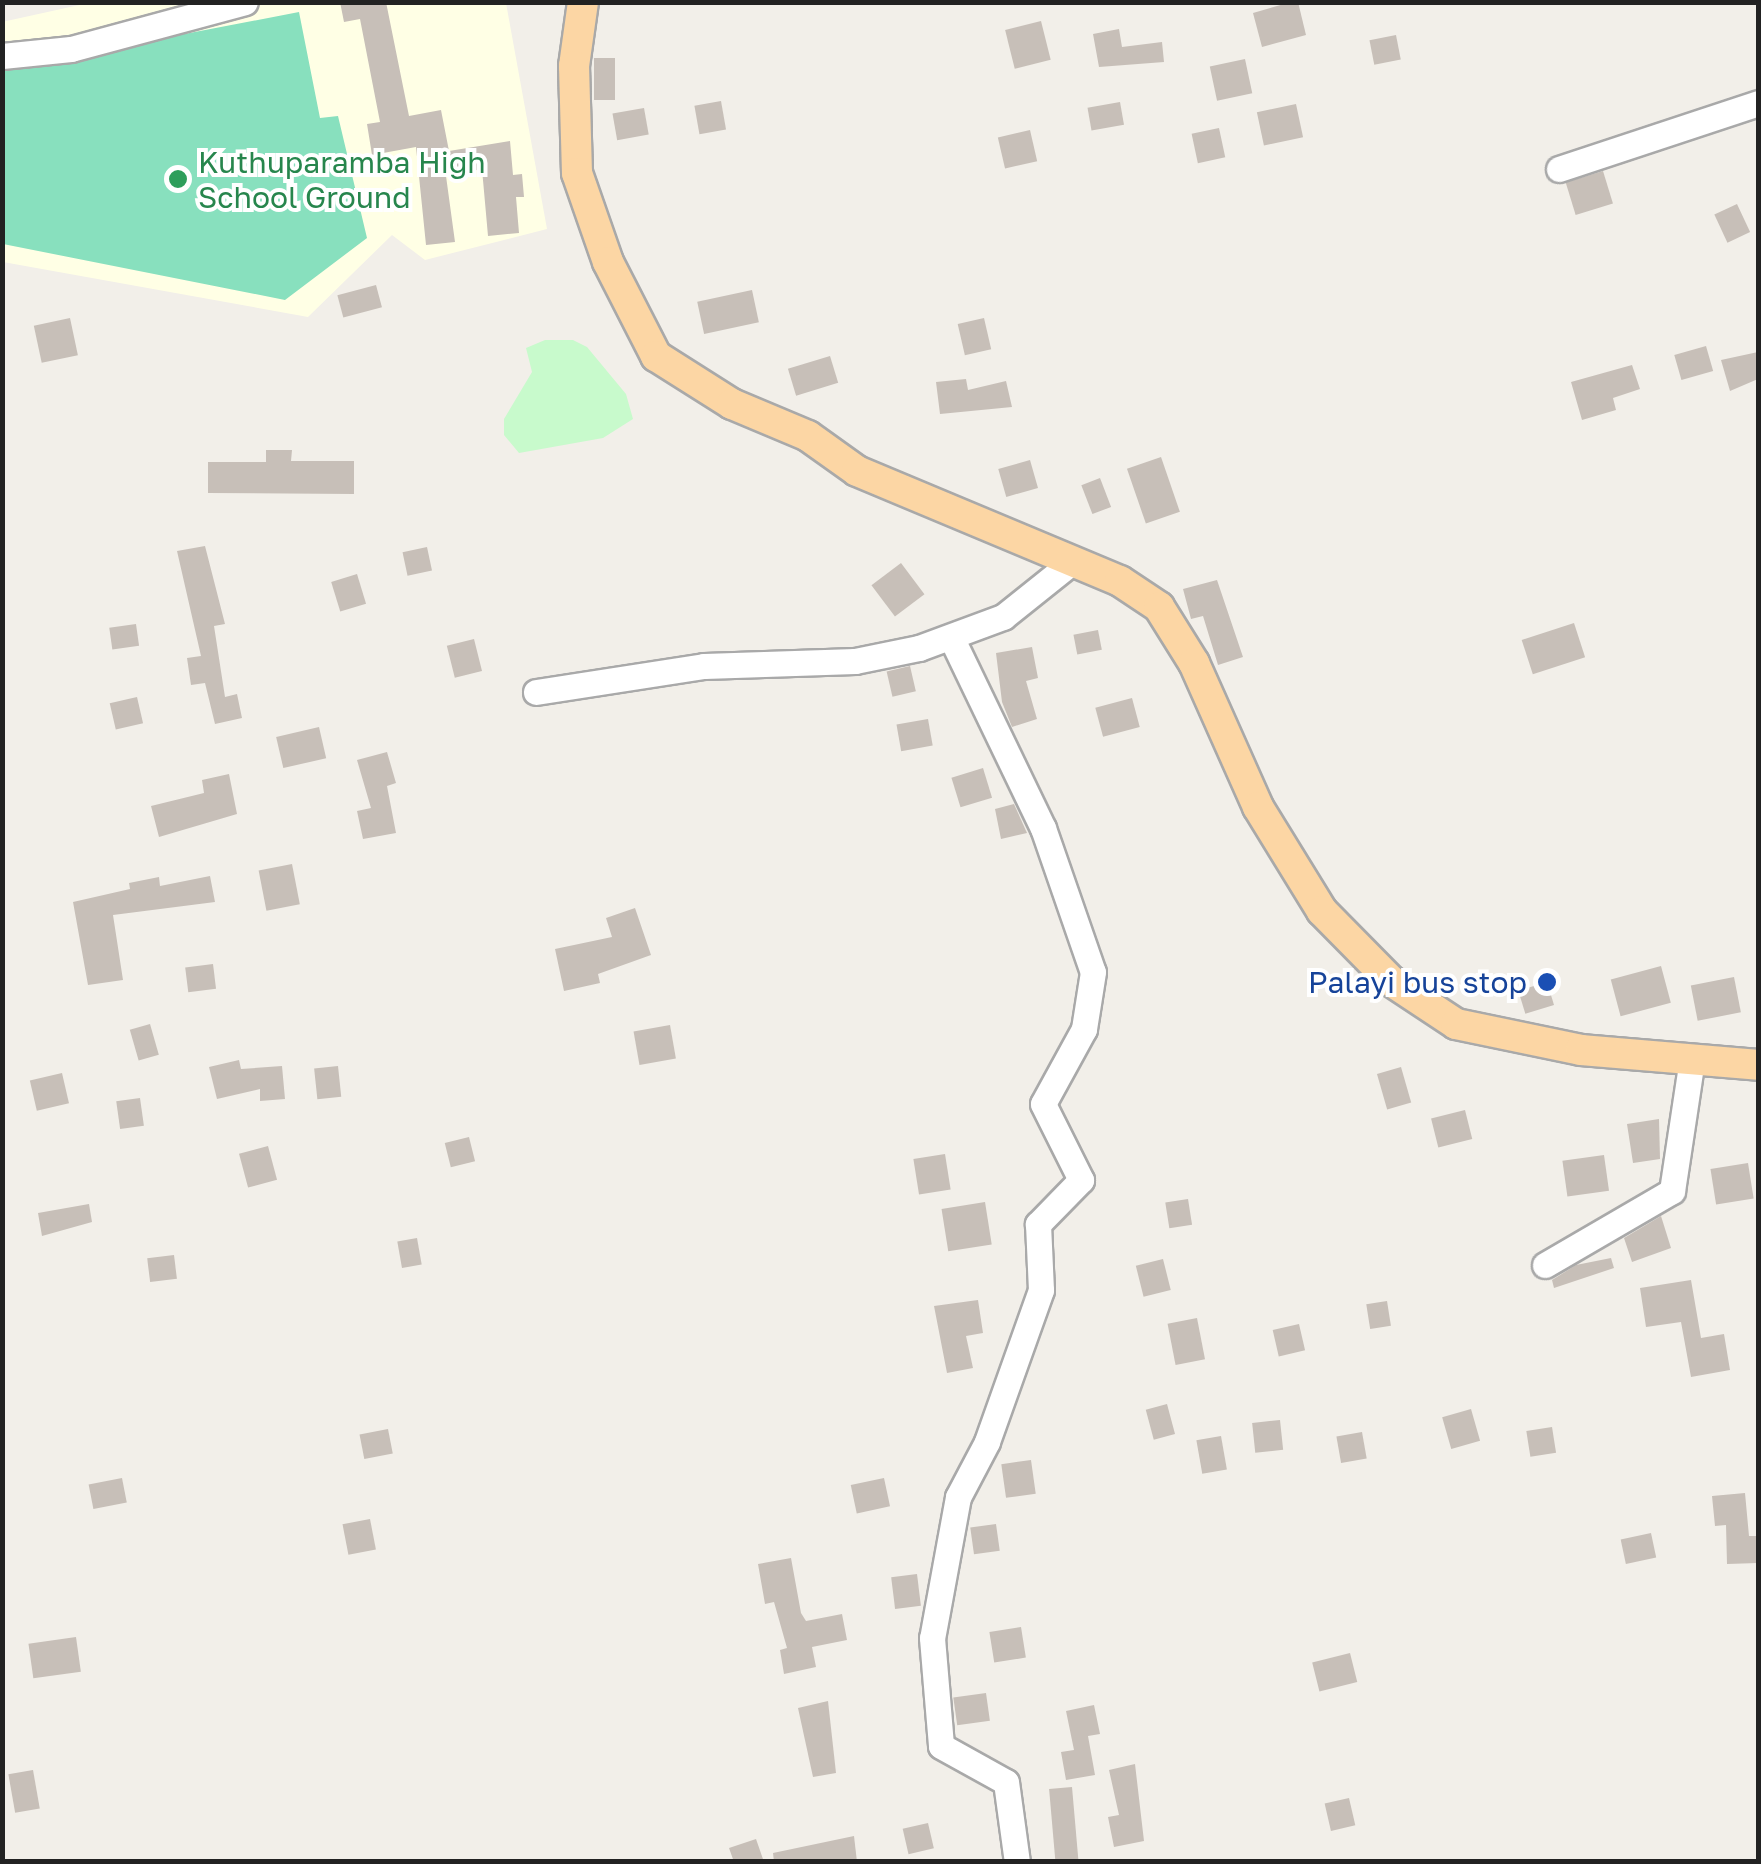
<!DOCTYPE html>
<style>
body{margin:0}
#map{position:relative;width:1761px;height:1864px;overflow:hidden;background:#f2efe9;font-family:"Golos Text",sans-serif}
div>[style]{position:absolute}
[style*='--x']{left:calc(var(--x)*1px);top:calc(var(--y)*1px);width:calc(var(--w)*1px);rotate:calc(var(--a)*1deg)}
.education>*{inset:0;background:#ffffe5}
.park>*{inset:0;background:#c8facc}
.pitch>*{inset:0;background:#88e0be}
.building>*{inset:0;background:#c7bfb8;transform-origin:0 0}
.roads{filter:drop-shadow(2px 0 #a9a9a9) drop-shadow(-2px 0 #a9a9a9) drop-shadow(0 2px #a9a9a9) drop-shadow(0 -2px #a9a9a9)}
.minor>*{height:25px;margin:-12.5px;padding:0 12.5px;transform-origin:12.5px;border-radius:12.5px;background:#fff}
.major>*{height:30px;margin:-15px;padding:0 15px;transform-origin:15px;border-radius:15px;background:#fcd6a4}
.dots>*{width:28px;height:28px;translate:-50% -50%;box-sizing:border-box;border:5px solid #fff;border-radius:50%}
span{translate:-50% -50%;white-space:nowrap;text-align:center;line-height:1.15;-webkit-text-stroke:8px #fff;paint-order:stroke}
.leisure-label{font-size:30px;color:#27864d}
.left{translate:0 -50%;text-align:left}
.transit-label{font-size:30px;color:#164399}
.right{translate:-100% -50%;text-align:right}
.frame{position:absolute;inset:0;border:5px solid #222;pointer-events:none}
</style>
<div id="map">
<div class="education">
<div style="clip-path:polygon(93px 2px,506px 3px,547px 229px,425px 260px,392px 235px,308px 317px,3px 262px,2px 22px)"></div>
</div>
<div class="park">
<div style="clip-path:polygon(545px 340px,573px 340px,587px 347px,626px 394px,633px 419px,603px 438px,519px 453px,504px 435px,504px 419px,532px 372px,526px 348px)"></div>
</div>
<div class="pitch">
<div style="clip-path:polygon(299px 12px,320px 118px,338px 116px,367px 238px,285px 300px,3px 244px,2px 69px)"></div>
</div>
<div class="building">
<div style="clip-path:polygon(340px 2px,386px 2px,409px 116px,441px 110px,449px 151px,510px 141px,513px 175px,522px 174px,524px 197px,516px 197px,519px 233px,488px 236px,482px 169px,446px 176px,455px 242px,426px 245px,416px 147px,372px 155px,367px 124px,380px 122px,360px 19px,344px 22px)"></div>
<div style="clip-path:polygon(1291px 2px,1298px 2px,1306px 35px,1262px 47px,1253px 13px)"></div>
<div style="left:1041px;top:21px;width:40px;height:37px;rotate:76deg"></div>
<div style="clip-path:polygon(1119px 29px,1122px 47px,1162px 42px,1164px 62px,1099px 67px,1093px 34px)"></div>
<div style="left:1396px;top:35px;width:25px;height:27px;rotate:79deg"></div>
<div style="left:594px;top:58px;width:21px;height:42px"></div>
<div style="left:1245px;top:59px;width:35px;height:36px;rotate:78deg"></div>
<div style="left:721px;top:101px;width:29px;height:27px;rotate:80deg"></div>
<div style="left:1120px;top:102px;width:23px;height:33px;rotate:80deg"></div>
<div style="left:1296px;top:104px;width:34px;height:40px;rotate:78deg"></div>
<div style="left:644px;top:108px;width:27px;height:32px;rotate:80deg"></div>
<div style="left:1219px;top:128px;width:30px;height:28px;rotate:78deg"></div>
<div style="left:1030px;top:130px;width:32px;height:33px;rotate:77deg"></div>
<div style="left:1603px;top:171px;width:34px;height:39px;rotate:73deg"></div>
<div style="left:1737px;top:204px;width:31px;height:25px;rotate:65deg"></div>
<div style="left:376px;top:285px;width:23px;height:40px;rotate:75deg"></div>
<div style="left:752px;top:290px;width:33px;height:56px;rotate:78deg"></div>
<div style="left:70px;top:318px;width:38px;height:37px;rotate:78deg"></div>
<div style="left:984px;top:318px;width:32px;height:27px;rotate:77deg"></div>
<div style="left:1706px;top:346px;width:26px;height:33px;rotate:74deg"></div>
<div style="clip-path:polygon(1758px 352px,1758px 379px,1730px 391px,1721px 360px)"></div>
<div style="left:830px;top:356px;width:28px;height:44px;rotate:73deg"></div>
<div style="clip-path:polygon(1632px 365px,1640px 389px,1613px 398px,1616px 410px,1582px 420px,1571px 382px)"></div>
<div style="clip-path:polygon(966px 379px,968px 390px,1006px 381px,1012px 407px,940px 414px,936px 382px)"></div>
<div style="clip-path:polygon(266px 450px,292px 450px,291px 461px,354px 461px,354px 494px,208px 493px,208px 462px,266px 462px)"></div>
<div style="left:1161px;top:457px;width:58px;height:36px;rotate:71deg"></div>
<div style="left:1030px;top:460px;width:29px;height:33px;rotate:74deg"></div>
<div style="left:1100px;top:478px;width:31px;height:20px;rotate:69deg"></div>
<div style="clip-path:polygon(205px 546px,225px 624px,214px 626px,225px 697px,237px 694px,242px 718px,215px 724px,205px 683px,191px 685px,187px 658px,201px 656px,177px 551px)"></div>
<div style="left:427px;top:547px;width:24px;height:25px;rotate:78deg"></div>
<div style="left:901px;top:563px;width:39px;height:37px;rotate:53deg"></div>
<div style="left:357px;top:574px;width:31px;height:27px;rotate:73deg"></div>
<div style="clip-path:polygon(1217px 580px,1243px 657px,1218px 665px,1203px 616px,1191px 619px,1183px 589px)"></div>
<div style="left:1574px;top:623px;width:36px;height:55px;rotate:72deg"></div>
<div style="left:136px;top:624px;width:22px;height:27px;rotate:82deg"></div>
<div style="left:1098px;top:630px;width:20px;height:25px;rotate:79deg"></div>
<div style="left:474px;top:639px;width:33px;height:28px;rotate:76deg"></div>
<div style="clip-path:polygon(1032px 647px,1038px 678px,1026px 681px,1037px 719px,1012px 727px,1002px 702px,996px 653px)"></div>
<div style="left:910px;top:666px;width:26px;height:24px;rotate:77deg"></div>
<div style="left:137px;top:697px;width:27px;height:28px;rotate:77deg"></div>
<div style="left:1132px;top:698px;width:30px;height:38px;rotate:75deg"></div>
<div style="left:928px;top:719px;width:27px;height:32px;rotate:80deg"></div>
<div style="left:319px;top:727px;width:32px;height:44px;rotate:77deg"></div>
<div style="clip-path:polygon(387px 752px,396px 783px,387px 786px,396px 833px,363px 839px,357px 811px,371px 808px,357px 760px)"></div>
<div style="left:983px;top:768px;width:31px;height:33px;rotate:73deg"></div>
<div style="clip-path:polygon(229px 774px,237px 814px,159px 837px,151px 806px,204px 793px,202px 780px)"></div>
<div style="clip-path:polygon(1014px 804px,1027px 833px,1001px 839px,995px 809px)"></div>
<div style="left:292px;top:864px;width:41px;height:34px;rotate:79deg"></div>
<div style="clip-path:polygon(210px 876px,215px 902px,113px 915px,123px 980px,88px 985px,73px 902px,130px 889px,129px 883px,159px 877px,160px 886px)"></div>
<div style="clip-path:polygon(635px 908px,651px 955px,598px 974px,600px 983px,564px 991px,555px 949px,612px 937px,606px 918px)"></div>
<div style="left:213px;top:964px;width:25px;height:28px;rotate:83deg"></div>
<div style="left:1661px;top:966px;width:38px;height:52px;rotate:75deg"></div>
<div style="left:1734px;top:977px;width:36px;height:44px;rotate:79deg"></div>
<div style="left:1547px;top:982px;width:24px;height:30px;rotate:73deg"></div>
<div style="left:150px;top:1024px;width:32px;height:21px;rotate:74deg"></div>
<div style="left:670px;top:1025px;width:34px;height:37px;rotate:80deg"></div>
<div style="clip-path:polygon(239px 1060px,241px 1069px,282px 1066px,285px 1099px,260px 1101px,260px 1089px,217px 1099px,209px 1067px)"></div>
<div style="left:338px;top:1066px;width:31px;height:24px;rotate:84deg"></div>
<div style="left:1401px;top:1067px;width:37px;height:25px;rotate:74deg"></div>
<div style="left:62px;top:1073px;width:31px;height:33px;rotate:77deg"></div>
<div style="left:140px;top:1098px;width:28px;height:24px;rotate:82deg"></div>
<div style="left:1465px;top:1110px;width:30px;height:35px;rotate:76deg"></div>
<div style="clip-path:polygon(1659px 1119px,1660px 1159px,1633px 1163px,1627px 1124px)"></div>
<div style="left:469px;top:1137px;width:25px;height:25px;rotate:76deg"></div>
<div style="left:268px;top:1146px;width:35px;height:30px;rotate:75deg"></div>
<div style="left:945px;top:1154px;width:36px;height:32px;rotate:81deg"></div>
<div style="left:1604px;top:1155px;width:36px;height:42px;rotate:82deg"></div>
<div style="left:1748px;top:1163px;width:36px;height:38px;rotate:81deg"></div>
<div style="left:1188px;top:1199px;width:26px;height:23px;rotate:81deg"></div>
<div style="left:985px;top:1202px;width:43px;height:44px;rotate:81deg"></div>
<div style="clip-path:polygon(89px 1204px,92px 1222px,42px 1236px,38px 1213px)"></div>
<div style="clip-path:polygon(1661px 1216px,1671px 1248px,1632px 1262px,1624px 1238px)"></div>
<div style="left:417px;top:1238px;width:27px;height:20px;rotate:80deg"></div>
<div style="left:174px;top:1255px;width:24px;height:27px;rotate:83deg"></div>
<div style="clip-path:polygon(1611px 1258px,1614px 1268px,1554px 1288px,1552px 1280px,1576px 1265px)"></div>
<div style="left:1163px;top:1259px;width:32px;height:28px;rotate:76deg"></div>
<div style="clip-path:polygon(1691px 1280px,1701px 1338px,1724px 1334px,1730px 1370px,1691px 1377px,1681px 1322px,1646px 1327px,1640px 1288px)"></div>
<div style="clip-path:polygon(978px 1300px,983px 1333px,966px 1336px,973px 1368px,947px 1373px,934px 1306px)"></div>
<div style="left:1387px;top:1301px;width:25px;height:21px;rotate:81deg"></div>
<div style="left:1197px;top:1318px;width:42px;height:30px;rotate:79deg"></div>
<div style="left:1299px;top:1324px;width:27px;height:27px;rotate:77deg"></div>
<div style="left:1167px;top:1404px;width:31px;height:22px;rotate:75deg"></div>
<div style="left:1471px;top:1409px;width:33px;height:30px;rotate:74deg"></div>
<div style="left:1280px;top:1420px;width:30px;height:28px;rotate:84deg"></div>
<div style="left:1552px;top:1427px;width:26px;height:26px;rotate:81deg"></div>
<div style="left:388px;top:1429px;width:25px;height:29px;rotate:79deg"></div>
<div style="left:1362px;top:1432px;width:27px;height:26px;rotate:80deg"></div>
<div style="left:1221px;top:1436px;width:34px;height:25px;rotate:80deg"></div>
<div style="left:1031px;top:1460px;width:34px;height:30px;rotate:82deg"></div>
<div style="left:122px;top:1478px;width:25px;height:34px;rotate:79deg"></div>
<div style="left:884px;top:1478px;width:29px;height:34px;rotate:78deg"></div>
<div style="clip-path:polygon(1745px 1493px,1749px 1536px,1758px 1536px,1758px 1563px,1727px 1564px,1726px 1525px,1715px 1526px,1712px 1496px)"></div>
<div style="left:370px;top:1519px;width:31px;height:28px;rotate:79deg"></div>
<div style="left:996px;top:1524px;width:27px;height:26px;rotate:82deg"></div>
<div style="left:1651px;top:1533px;width:25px;height:31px;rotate:78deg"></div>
<div style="clip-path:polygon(791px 1558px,801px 1613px,806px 1621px,842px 1614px,847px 1640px,812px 1647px,816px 1667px,784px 1674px,780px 1650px,787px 1648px,774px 1602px,765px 1604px,758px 1564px)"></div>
<div style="left:917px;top:1574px;width:32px;height:26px;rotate:83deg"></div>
<div style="left:1021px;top:1627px;width:31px;height:32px;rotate:81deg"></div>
<div style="left:76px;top:1637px;width:35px;height:48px;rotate:82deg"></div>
<div style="left:1350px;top:1653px;width:30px;height:39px;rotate:76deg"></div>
<div style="left:986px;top:1693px;width:28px;height:33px;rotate:82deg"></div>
<div style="clip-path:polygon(828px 1701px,836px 1773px,813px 1777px,798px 1708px)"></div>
<div style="clip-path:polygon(1094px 1705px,1100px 1734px,1088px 1736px,1095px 1775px,1066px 1780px,1061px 1752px,1074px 1750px,1066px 1711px)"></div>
<div style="clip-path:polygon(1135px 1764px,1144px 1841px,1114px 1847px,1108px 1817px,1119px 1815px,1109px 1770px)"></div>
<div style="left:33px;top:1770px;width:39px;height:25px;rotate:80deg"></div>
<div style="left:1072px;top:1787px;width:75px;height:23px;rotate:85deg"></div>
<div style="left:1349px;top:1798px;width:28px;height:25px;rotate:77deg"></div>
<div style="left:928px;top:1823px;width:26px;height:26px;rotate:77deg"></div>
<div style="clip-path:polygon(854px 1836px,857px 1862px,774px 1862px,773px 1853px)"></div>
<div style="clip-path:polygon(756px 1839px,764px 1862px,734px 1862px,729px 1848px)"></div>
</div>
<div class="roads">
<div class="minor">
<div style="--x:2;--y:56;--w:69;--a:-5.8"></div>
<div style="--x:71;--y:49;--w:180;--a:-15.1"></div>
<div style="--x:1559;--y:169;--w:210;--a:-18.3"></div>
<div style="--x:951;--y:637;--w:212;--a:64.3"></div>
<div style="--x:1043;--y:828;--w:152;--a:70.9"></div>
<div style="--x:1093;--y:972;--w:58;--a:99"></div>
<div style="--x:1084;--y:1029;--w:85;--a:118.7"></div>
<div style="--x:1043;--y:1104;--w:85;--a:63.4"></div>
<div style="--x:1081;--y:1180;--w:62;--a:134.3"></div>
<div style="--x:1038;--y:1224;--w:66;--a:87.4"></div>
<div style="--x:1041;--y:1290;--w:161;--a:109.6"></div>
<div style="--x:987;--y:1442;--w:62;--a:117.8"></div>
<div style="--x:958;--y:1497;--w:143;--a:100.4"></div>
<div style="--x:932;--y:1638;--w:108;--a:85.2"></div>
<div style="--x:941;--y:1746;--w:74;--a:29"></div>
<div style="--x:1006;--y:1782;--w:81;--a:82.2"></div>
<div style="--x:536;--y:692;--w:170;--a:-8.8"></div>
<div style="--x:704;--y:666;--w:151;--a:-1.9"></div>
<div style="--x:855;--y:661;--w:65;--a:-11.5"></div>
<div style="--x:919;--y:648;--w:90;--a:-20.3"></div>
<div style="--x:1003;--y:617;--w:88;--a:-38.6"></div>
<div style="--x:1545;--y:1265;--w:147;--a:-30.2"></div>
<div style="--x:1672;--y:1191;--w:134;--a:-81.4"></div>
</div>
<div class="major">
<div style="--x:583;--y:2;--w:65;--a:98"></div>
<div style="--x:574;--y:66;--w:107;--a:88.4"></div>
<div style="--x:577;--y:173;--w:94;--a:70.8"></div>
<div style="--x:608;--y:262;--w:106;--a:62.9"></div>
<div style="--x:656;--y:356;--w:90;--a:32.3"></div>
<div style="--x:732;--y:404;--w:82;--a:22.8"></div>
<div style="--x:808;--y:436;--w:60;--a:35.5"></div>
<div style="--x:857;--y:471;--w:285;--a:22.7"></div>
<div style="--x:1120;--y:581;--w:47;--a:33.7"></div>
<div style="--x:1159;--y:607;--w:66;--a:58"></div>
<div style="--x:1194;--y:663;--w:158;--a:66"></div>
<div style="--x:1258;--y:807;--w:122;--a:58.4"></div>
<div style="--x:1322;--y:911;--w:98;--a:45.4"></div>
<div style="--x:1391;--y:981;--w:78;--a:33.5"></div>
<div style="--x:1456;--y:1024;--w:128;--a:11.7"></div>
<div style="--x:1581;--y:1050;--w:178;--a:4.8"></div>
</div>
</div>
<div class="dots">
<div style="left:178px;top:179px;background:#2e9e5b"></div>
<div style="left:1547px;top:982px;background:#1a4fb4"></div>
</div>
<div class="leisure-label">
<span class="left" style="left:198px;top:179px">Kuthuparamba High<br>School Ground</span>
</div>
<div class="transit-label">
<span class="right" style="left:1527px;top:982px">Palayi bus stop</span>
</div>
<div class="frame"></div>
</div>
